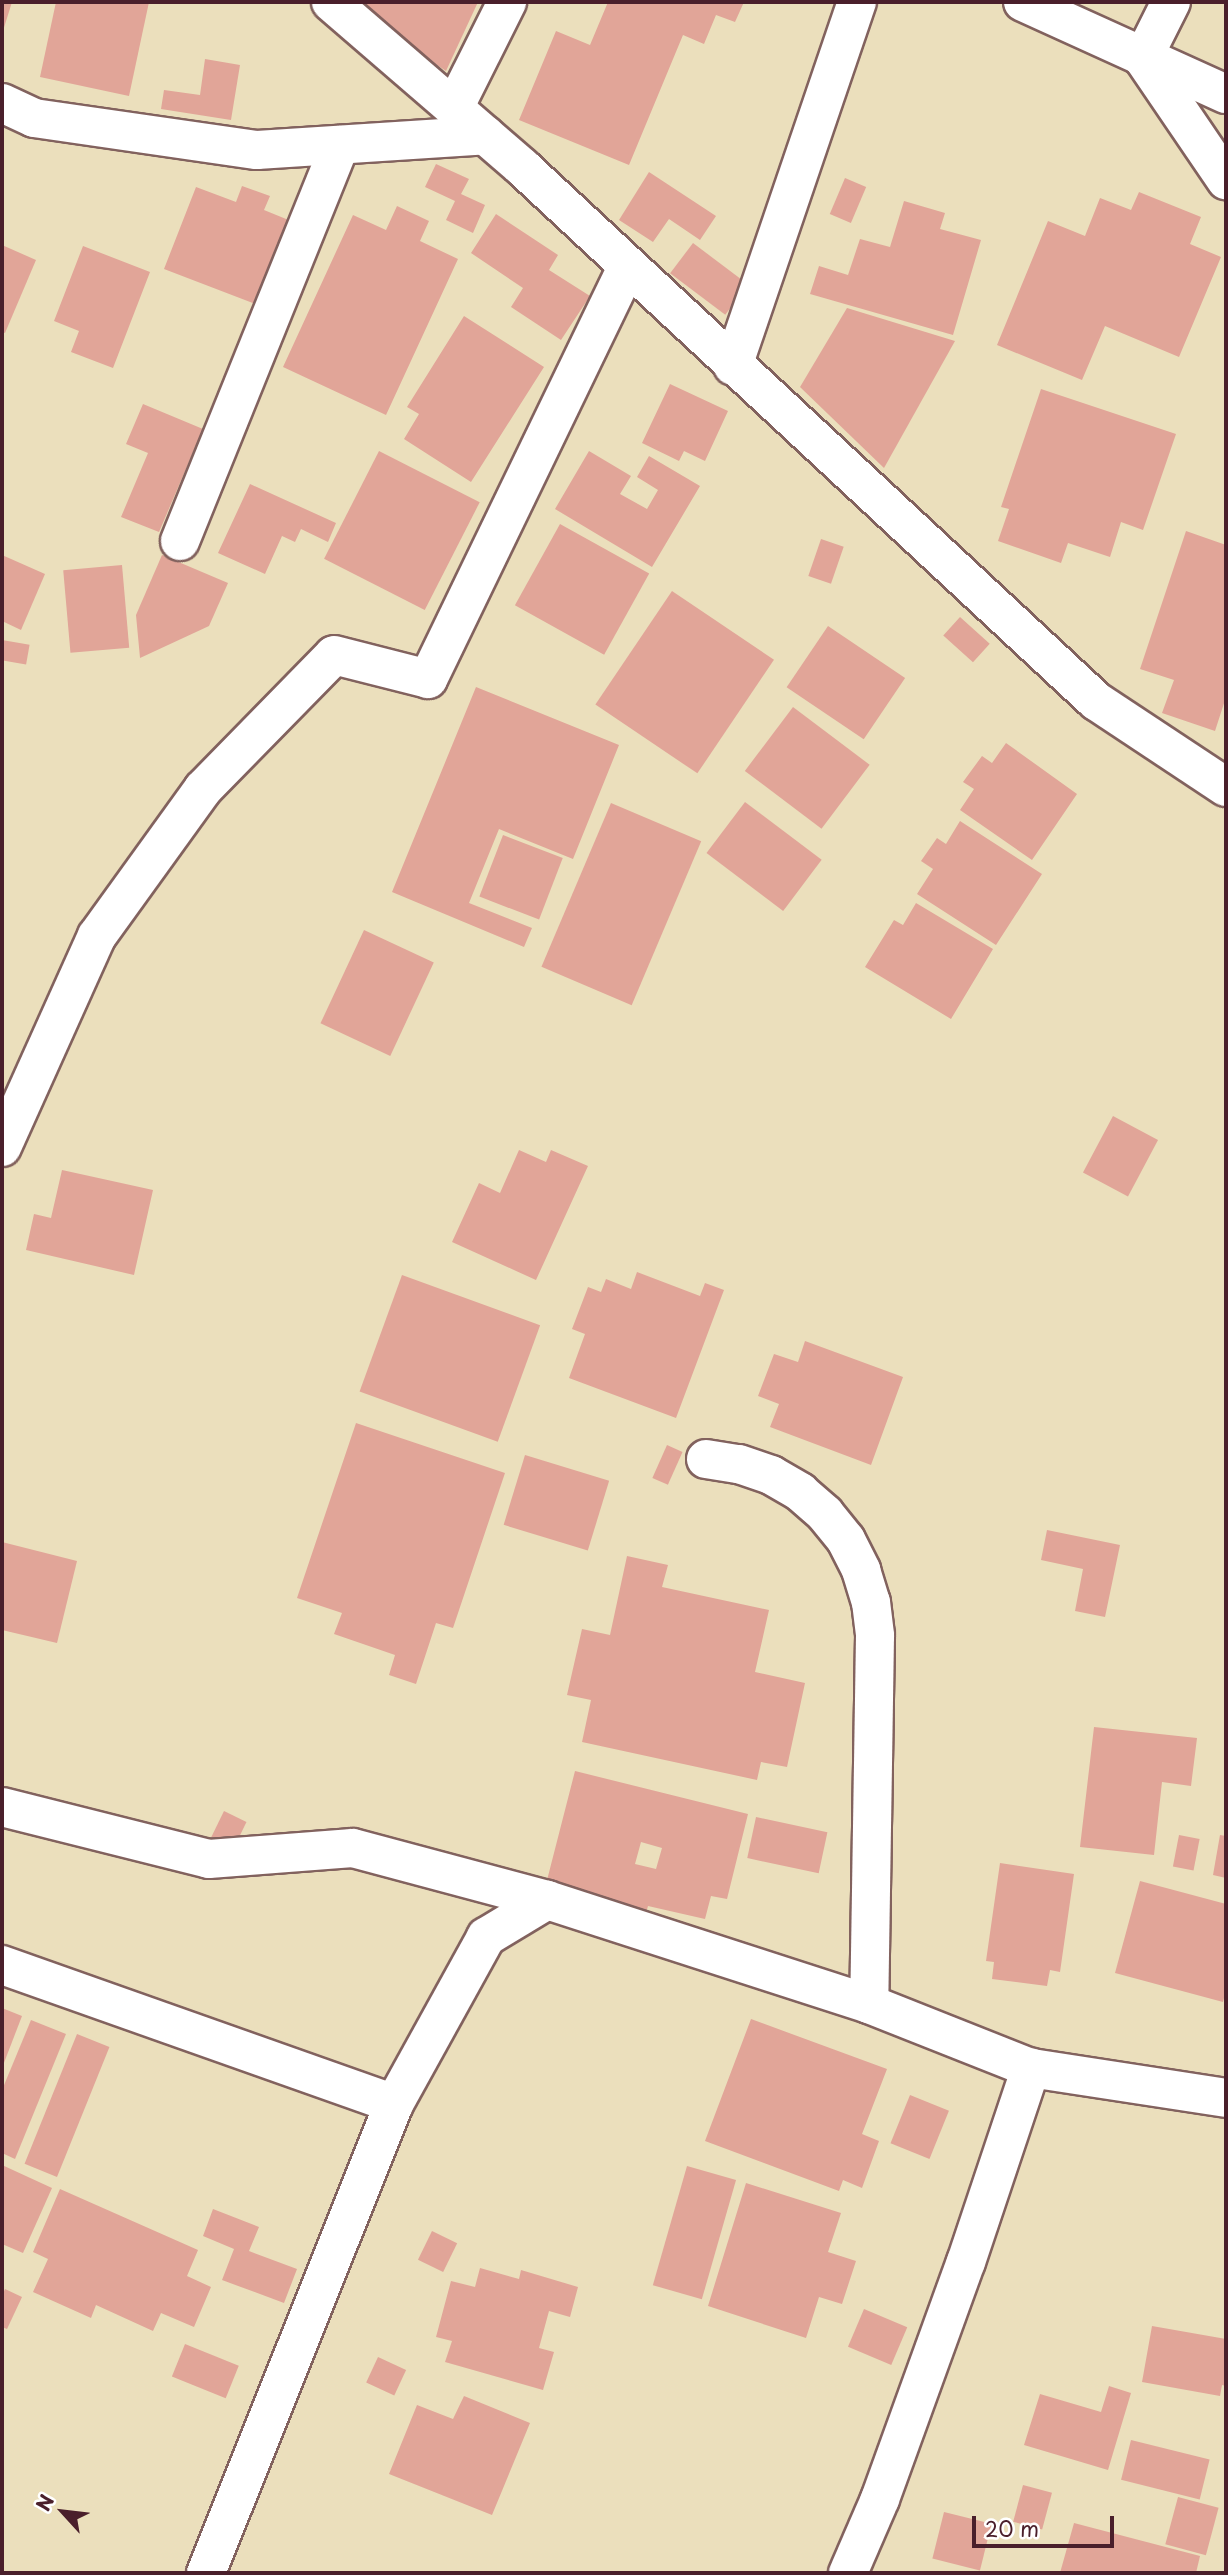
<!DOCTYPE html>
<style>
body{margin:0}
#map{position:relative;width:1228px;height:2575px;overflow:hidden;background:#ebdfbc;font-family:"Playpen Sans",sans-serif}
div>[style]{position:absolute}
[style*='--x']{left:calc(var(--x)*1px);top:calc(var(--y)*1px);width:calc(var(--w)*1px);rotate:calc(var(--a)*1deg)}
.building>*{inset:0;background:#e1a598;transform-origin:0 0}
.roads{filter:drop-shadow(2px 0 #82625e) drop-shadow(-2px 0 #82625e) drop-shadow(0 2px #82625e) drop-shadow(0 -2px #82625e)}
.minor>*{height:38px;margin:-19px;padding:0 19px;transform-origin:19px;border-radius:19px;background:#fff}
span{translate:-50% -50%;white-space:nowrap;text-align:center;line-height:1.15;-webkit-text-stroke:6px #fff;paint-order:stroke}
.frame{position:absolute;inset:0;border:4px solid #4a1f2b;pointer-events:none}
.north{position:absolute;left:28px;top:2477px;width:70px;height:70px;-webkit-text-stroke:5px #fff;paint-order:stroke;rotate:297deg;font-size:19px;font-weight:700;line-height:28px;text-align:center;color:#4a1f2b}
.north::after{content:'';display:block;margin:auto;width:24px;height:32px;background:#4a1f2b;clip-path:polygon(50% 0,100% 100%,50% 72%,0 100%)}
.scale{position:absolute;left:972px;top:2516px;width:142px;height:32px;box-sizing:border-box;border:4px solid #4a1f2b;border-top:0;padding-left:9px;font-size:21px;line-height:24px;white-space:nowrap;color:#4a1f2b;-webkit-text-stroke:5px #fff;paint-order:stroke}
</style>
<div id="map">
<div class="building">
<div style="clip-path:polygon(2px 2px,12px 2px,2px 34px)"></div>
<div style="clip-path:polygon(56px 2px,149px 2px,129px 96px,40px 77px)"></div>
<div style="clip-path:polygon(350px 2px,478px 2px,446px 71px,348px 6px)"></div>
<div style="clip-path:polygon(608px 2px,744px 2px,735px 22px,716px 15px,704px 44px,683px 35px,629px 165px,519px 120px,556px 31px,590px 45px)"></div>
<div style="clip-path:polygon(205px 59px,240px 65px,231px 120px,161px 109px,164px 90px,200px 95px)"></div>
<div style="clip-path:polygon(436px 164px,469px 179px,461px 194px,485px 205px,473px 233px,446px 220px,455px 201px,425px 187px)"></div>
<div style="clip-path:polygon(649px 172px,716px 216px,700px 240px,669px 219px,653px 242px,619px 220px)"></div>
<div style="left:845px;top:178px;width:23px;height:39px;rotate:23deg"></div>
<div style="clip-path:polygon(242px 186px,270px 196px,264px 210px,291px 221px,258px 305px,164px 269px,196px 187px,236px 202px)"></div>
<div style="clip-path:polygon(1139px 192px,1201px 217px,1190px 244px,1221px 257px,1179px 357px,1105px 326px,1082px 380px,997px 345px,1048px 221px,1085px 236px,1100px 198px,1131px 210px)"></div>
<div style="clip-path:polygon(904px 201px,945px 213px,940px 229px,981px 240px,953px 335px,810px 294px,819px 266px,848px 275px,860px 239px,890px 247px)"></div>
<div style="clip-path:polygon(397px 206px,429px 221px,420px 241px,458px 259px,386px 415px,283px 367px,353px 215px,386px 230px)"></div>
<div style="clip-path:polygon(496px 214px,558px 255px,549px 270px,590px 296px,561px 340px,511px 307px,523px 288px,471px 253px)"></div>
<div style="left:693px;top:243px;width:69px;height:38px;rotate:37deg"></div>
<div style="clip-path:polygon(2px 245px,36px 260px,5px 333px,2px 332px)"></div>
<div style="clip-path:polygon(83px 246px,150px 272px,113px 368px,71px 352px,79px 331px,54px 321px)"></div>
<div style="clip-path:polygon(847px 308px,955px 341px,884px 468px,800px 387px)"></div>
<div style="clip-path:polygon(464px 316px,544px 367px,471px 482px,404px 439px,419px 414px,407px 407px)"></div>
<div style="clip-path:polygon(670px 384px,728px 411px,705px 461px,684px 451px,679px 461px,642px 443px)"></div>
<div style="clip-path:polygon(1041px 389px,1176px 434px,1143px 530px,1121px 522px,1110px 557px,1068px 543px,1061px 563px,998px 541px,1009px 509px,1001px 507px)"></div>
<div style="clip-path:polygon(143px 404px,203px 429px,159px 532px,121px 517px,148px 453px,126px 444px)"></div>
<div style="left:379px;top:451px;width:113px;height:121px;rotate:27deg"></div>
<div style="clip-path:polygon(589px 451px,631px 476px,620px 494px,647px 509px,658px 490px,637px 477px,649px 456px,700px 486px,652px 567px,555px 509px)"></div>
<div style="clip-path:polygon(250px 484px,336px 523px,328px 542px,301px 529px,295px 542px,282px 536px,265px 574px,218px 553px)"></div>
<div style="left:560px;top:524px;width:102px;height:93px;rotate:29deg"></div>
<div style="clip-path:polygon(1186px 531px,1226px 545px,1226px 697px,1215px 731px,1162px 713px,1174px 680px,1140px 669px)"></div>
<div style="left:821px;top:539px;width:24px;height:39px;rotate:19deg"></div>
<div style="clip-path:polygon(2px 555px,45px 574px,21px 630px,2px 621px)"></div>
<div style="clip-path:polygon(162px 555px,228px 583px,209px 626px,140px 658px,136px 615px)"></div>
<div style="left:122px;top:565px;width:83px;height:59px;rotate:85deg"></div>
<div style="left:672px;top:591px;width:123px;height:137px;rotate:34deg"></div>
<div style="left:960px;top:617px;width:40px;height:25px;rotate:42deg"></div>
<div style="left:828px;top:626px;width:93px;height:74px;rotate:34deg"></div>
<div style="left:2px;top:640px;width:28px;height:20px;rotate:10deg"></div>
<div style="clip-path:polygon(476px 687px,619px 745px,573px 859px,499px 829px,469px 903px,532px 928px,524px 947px,392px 892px)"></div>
<div style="left:793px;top:707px;width:96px;height:80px;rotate:37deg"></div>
<div style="clip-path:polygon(1006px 743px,1077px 794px,1032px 860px,960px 810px,974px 789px,963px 782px,982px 756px,992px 763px)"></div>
<div style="left:745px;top:802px;width:96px;height:64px;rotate:37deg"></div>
<div style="left:611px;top:803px;width:98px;height:178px;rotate:23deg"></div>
<div style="clip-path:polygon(960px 821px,1042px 874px,996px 945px,917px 894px,933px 869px,921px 861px,937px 838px,946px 844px)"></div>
<div style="left:503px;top:835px;width:64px;height:66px;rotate:21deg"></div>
<div style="clip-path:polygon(916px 903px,993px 949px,951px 1019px,865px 967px,894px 920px,903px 925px)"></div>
<div style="left:364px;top:930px;width:77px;height:103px;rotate:25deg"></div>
<div style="left:1113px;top:1116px;width:51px;height:64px;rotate:28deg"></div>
<div style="clip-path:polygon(519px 1150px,546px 1162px,551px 1150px,588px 1166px,536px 1280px,452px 1242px,479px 1183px,500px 1193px)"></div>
<div style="clip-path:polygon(62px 1170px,153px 1190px,134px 1275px,26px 1250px,34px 1214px,51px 1218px)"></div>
<div style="clip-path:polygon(637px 1272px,700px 1296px,705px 1283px,724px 1290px,676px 1418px,569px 1378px,585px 1334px,572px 1329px,588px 1287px,601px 1292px,606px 1279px,631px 1289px)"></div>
<div style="left:402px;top:1275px;width:147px;height:124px;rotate:20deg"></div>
<div style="clip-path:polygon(805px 1341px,903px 1377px,871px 1465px,770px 1427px,779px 1404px,758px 1396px,774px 1354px,798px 1362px)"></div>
<div style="clip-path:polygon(356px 1423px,505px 1473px,453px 1628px,436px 1623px,416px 1684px,389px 1675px,395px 1655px,334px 1634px,342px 1613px,297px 1598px)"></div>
<div style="left:667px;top:1445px;width:17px;height:36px;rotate:24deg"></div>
<div style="left:525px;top:1455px;width:88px;height:73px;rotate:17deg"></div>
<div style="clip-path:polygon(1047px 1530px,1120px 1545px,1105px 1617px,1075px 1611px,1083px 1569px,1041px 1560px)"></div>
<div style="clip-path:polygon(2px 1542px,77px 1561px,57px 1643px,2px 1630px)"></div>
<div style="clip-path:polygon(627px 1556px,668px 1565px,662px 1587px,769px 1610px,755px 1672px,805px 1683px,787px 1767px,761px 1762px,757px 1780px,582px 1742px,591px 1700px,567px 1695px,582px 1629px,610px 1635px)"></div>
<div style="clip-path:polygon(1094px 1727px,1197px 1738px,1191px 1786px,1162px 1782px,1154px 1855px,1080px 1847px)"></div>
<div style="clip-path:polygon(evenodd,575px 1771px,748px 1814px,727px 1899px,711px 1896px,705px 1919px,648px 1906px,646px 1913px,545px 1888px,575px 1771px,641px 1842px,662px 1848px,656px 1869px,635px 1864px,641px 1842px)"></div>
<div style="left:224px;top:1811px;width:25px;height:30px;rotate:26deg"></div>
<div style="left:756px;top:1817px;width:73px;height:42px;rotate:12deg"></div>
<div style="left:1179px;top:1835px;width:21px;height:32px;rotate:11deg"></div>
<div style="clip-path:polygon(1220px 1835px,1226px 1836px,1226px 1878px,1213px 1875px)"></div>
<div style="clip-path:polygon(1000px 1863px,1074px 1874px,1060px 1972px,1050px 1970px,1047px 1986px,992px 1979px,994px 1962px,986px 1961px)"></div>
<div style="clip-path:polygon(1140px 1881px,1226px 1904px,1226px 1990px,1223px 2002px,1115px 1973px)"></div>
<div style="clip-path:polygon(2px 2008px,22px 2016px,2px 2068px)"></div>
<div style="clip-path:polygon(751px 2019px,887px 2069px,862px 2134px,879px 2141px,862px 2188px,843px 2180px,839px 2191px,705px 2141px)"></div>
<div style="clip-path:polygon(31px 2020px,66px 2034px,15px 2159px,2px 2153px,2px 2090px)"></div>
<div style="left:77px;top:2034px;width:35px;height:140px;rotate:22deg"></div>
<div style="left:910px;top:2095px;width:42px;height:52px;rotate:22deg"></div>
<div style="clip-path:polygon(2px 2165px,52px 2188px,23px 2253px,2px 2244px)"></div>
<div style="left:687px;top:2166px;width:51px;height:124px;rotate:16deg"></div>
<div style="clip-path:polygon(746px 2183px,841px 2213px,828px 2252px,856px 2261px,842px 2304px,819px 2297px,806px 2338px,708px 2306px)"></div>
<div style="clip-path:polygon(60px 2189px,198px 2250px,187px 2276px,211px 2287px,194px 2327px,161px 2313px,153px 2331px,96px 2305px,91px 2318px,33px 2292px,48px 2259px,33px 2252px)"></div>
<div style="clip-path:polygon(213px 2209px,259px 2227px,249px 2251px,297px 2269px,284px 2303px,222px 2280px,234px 2249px,203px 2236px)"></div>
<div style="left:432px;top:2231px;width:28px;height:32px;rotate:26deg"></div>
<div style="clip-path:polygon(480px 2268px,519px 2279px,521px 2270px,578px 2287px,570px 2317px,549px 2311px,539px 2348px,554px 2352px,543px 2390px,445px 2362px,452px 2341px,436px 2337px,451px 2281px,475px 2287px)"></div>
<div style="clip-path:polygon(5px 2289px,22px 2297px,7px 2329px,2px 2327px,2px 2296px)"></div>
<div style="left:864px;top:2309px;width:47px;height:41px;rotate:23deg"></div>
<div style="clip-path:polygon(1152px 2326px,1226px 2339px,1226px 2386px,1222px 2385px,1220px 2396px,1142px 2382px)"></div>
<div style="left:185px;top:2344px;width:58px;height:35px;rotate:22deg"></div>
<div style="left:378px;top:2357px;width:31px;height:28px;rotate:25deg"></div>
<div style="clip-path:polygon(1109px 2386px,1131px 2393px,1108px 2470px,1024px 2445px,1040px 2394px,1101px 2412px)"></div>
<div style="clip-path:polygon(464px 2396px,530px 2423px,492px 2515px,389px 2474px,417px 2405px,453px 2419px)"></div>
<div style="left:1131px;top:2440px;width:81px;height:41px;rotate:14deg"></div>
<div style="left:1023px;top:2485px;width:30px;height:38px;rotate:15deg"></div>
<div style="left:1178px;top:2497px;width:42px;height:49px;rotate:15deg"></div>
<div style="left:944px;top:2512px;width:49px;height:48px;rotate:14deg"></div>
<div style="clip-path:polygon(1074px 2523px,1200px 2556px,1196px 2573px,1060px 2573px)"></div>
</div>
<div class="roads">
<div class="minor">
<div style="--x:331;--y:2;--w:252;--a:40.8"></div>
<div style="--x:522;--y:167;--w:784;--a:42.93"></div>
<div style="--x:1096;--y:701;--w:156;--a:33.5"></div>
<div style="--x:1023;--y:2;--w:223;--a:24.4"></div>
<div style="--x:1171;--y:2;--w:63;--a:116.6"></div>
<div style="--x:1143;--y:58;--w:148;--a:55.8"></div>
<div style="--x:2;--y:103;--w:35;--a:25"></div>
<div style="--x:34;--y:118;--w:225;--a:8.2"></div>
<div style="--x:257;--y:150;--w:229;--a:-3.7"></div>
<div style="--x:454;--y:108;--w:119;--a:-63.4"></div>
<div style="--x:733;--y:366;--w:385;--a:-71.2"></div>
<div style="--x:180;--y:541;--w:427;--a:-68"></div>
<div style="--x:2;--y:1147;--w:231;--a:-65.8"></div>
<div style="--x:97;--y:936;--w:181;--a:-54.2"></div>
<div style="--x:203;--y:789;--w:187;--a:-45.6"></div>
<div style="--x:334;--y:655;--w:97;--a:14.3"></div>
<div style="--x:428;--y:679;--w:458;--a:-64.2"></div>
<div style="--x:706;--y:1459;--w:33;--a:9"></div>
<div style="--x:739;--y:1464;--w:34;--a:19"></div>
<div style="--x:771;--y:1475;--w:34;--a:30"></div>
<div style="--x:800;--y:1492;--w:33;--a:41"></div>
<div style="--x:825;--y:1514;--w:33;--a:51"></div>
<div style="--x:846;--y:1540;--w:34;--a:63"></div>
<div style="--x:861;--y:1570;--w:34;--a:73"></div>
<div style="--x:871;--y:1602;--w:34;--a:83"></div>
<div style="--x:875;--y:1636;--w:368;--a:90.9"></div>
<div style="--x:2;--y:1807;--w:213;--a:14.1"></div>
<div style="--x:209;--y:1859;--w:144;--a:-4.4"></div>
<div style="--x:353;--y:1848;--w:201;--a:15"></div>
<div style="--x:547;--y:1900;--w:338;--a:17.9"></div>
<div style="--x:869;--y:2004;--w:174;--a:21.6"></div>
<div style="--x:1031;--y:2068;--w:197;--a:8.7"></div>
<div style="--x:2;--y:1965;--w:416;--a:19.5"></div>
<div style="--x:206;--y:2573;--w:505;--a:-68.16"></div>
<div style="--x:394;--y:2104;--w:191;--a:-61.1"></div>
<div style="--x:486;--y:1937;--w:71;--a:-31.2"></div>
<div style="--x:848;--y:2573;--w:81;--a:-66.6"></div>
<div style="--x:880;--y:2499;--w:252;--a:-70.1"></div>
<div style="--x:966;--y:2262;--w:205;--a:-71.5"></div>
</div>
</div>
<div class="frame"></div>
<div class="north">N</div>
<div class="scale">20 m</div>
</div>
